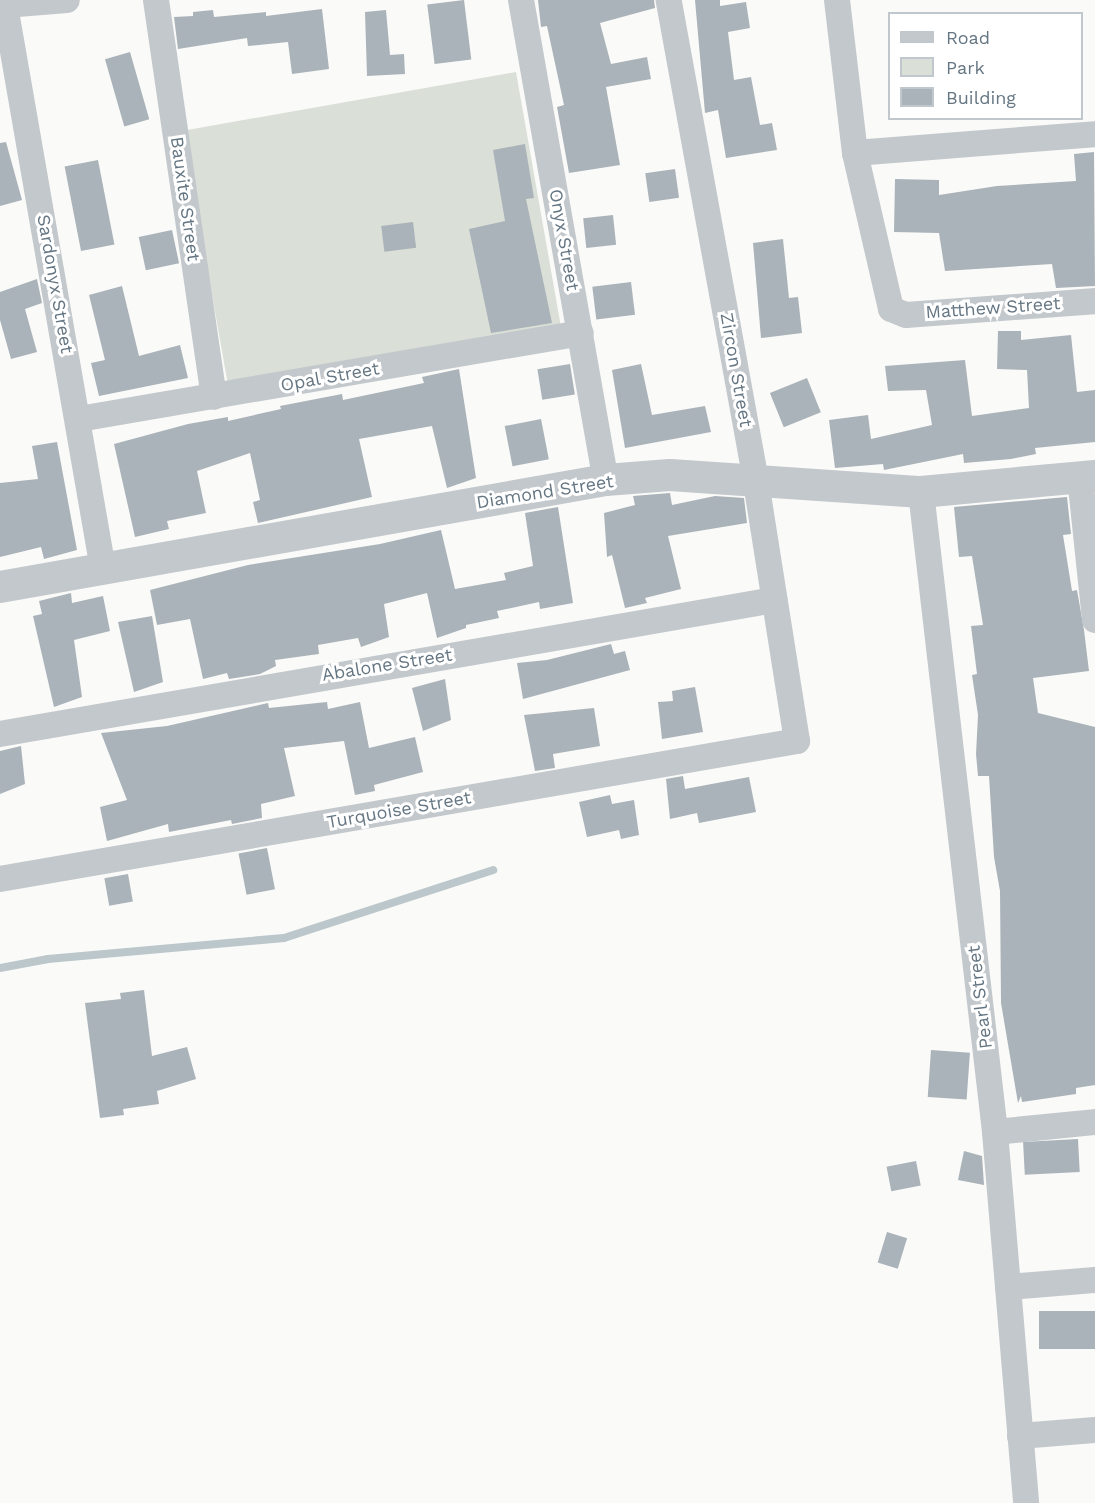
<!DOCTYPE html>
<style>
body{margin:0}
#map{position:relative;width:1095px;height:1503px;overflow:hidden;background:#fafaf8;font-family:"Work Sans",sans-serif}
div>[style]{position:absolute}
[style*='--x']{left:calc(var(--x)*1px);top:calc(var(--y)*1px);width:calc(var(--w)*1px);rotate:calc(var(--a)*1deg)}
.green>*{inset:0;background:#dadfd7;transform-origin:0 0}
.stream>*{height:8px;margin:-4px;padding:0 4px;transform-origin:4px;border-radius:4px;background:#bbc7cb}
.building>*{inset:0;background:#aab3b9;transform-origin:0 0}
.minor>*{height:26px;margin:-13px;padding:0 13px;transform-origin:13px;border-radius:13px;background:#c3c8cc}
.tertiary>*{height:32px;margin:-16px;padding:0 16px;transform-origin:16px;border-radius:16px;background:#c3c8cc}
span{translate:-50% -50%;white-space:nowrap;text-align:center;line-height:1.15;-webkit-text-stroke:6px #fff;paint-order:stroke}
.street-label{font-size:18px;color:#657683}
.legend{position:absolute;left:888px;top:12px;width:195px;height:108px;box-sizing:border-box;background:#fff;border:2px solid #c1c8cd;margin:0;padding:8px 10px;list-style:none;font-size:18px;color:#657683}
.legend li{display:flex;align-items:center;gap:12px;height:30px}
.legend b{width:30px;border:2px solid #c1c8cd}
</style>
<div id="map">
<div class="green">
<div style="left:516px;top:72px;width:260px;height:338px;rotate:80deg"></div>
</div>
<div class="stream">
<div style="--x:0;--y:968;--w:49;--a:-10.6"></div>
<div style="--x:48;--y:959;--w:237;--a:-5.1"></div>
<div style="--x:284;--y:938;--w:220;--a:-18"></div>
</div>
<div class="building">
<div style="left:464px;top:0;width:60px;height:37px;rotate:83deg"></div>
<div style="clip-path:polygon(538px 0,654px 0,655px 8px,600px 23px,611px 64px,647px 57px,651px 79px,606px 87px,620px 165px,569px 173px,557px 107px,564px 105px,547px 26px,541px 27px)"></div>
<div style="clip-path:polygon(695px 0,720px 0,720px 6px,746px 2px,750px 28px,728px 32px,734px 80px,751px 77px,760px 125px,772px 123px,777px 150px,726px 158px,718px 110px,705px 113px)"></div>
<div style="clip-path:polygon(322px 9px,329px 69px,292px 74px,288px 42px,248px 46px,247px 38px,178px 49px,174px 17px,193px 16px,193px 12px,213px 10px,214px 17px,266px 12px,266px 16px)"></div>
<div style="clip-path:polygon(386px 10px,390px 55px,404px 54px,405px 74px,367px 76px,365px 12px)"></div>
<div style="left:130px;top:52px;width:70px;height:26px;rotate:74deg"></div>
<div style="clip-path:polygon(6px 142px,22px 200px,0 206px,0 143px)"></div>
<div style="clip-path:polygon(525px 144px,534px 198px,526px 199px,552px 323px,491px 333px,469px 229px,505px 221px,493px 150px)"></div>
<div style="clip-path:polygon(1094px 152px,1095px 286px,1056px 288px,1052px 264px,945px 271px,939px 233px,894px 232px,895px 179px,939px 180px,939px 195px,997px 186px,1076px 181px,1074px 154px)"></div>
<div style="left:98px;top:160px;width:86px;height:34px;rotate:79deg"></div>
<div style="left:675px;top:169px;width:29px;height:30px;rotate:82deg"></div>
<div style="left:613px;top:215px;width:30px;height:30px;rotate:84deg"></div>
<div style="left:413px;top:222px;width:26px;height:32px;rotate:83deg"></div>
<div style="left:172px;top:230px;width:34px;height:34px;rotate:78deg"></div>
<div style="clip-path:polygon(783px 239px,789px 298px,798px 297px,802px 333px,761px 338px,753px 243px)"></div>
<div style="clip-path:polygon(37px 279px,42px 303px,25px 309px,37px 352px,11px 359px,0 320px,0 292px)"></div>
<div style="left:631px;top:282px;width:33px;height:39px;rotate:83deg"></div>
<div style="clip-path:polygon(122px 286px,139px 356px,180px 345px,188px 378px,99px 396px,91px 363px,105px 360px,89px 295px)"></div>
<div style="clip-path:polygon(998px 331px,1021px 331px,1021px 340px,1071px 335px,1077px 392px,1095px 390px,1095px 442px,1035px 448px,1036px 454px,1011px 459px,964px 463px,963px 454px,884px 470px,883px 464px,835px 468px,829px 420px,868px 415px,871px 439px,932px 425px,926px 390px,888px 391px,885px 366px,965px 360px,972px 416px,1029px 408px,1027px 370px,997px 369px)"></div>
<div style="left:570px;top:364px;width:31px;height:33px;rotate:81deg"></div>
<div style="clip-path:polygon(641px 364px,652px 415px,705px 406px,711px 432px,625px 448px,612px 370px)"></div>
<div style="clip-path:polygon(459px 369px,476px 478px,447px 488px,432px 426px,359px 439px,372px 497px,258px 523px,253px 502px,260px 500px,250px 453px,197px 471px,206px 513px,167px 521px,169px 529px,135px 537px,114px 444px,188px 424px,228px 417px,228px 421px,281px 409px,280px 406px,342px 394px,343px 400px,424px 383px,422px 377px)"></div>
<div style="left:807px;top:378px;width:37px;height:40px;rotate:68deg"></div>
<div style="left:541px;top:419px;width:41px;height:37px;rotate:79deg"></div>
<div style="clip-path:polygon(57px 442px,77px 550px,44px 559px,41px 547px,0 557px,0 483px,38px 479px,32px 446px)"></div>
<div style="clip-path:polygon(670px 493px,672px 505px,715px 496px,744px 498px,747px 523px,668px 536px,681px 589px,645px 598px,647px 603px,625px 608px,612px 555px,607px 557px,604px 513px,635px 505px,633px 496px)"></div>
<div style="clip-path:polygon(1067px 497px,1071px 534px,1063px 535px,1072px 591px,1077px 590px,1084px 630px,1089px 671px,1033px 678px,1038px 713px,1095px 727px,1095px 1085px,1076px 1088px,1076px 1094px,1022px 1102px,1021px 1096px,1018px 1103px,1001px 1003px,1000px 891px,994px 857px,989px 776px,978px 776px,976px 754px,978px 715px,972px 675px,977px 674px,971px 626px,983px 625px,972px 556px,959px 557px,954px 507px)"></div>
<div style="clip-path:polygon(558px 507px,573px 603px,540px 609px,539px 602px,497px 611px,499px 618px,466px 625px,466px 628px,437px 638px,427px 593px,384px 604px,389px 637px,361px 647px,358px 638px,318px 645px,319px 654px,275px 660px,276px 666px,260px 674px,229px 679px,227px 673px,203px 679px,190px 619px,157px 625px,150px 590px,248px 565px,380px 544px,441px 530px,455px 589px,506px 580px,504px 573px,533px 566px,525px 513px)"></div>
<div style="clip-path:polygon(71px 593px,72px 603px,103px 596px,110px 631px,74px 640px,82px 697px,54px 707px,33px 616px,42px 614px,39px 601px)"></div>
<div style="clip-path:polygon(152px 616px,163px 682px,134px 692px,118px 622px)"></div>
<div style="clip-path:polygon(611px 644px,614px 654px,625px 651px,630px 670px,523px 699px,517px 663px,547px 660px)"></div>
<div style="clip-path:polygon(445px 679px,451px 720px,423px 731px,412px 688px)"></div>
<div style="clip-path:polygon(695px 687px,703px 732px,662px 739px,658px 702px,673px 701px,672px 691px)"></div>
<div style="clip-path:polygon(327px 702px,328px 709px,360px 702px,369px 748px,415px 737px,423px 772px,374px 785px,375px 791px,355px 795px,344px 741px,284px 748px,295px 796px,261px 804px,262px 818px,232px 824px,231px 820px,169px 832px,168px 824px,107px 841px,100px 807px,127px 800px,101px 733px,167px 726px,268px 703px,269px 708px)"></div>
<div style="clip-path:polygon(594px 708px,600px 746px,553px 754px,555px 768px,535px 771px,524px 715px)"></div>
<div style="clip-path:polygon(21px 746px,25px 784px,0 794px,0 751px)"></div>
<div style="clip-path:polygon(683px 776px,685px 789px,749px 777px,756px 812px,699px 823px,697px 813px,670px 819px,666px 779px)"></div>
<div style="clip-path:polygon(610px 795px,612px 804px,634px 800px,639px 835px,621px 839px,619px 830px,587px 837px,579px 802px)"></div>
<div style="left:267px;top:848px;width:42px;height:29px;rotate:79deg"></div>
<div style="left:128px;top:874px;width:28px;height:24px;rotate:80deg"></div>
<div style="clip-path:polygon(144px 990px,152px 1056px,187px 1047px,196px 1079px,157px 1091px,159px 1104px,123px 1109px,124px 1115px,100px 1118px,85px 1003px,121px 999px,120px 993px)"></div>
<div style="left:931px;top:1050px;width:39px;height:47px;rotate:4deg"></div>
<div style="left:1078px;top:1139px;width:33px;height:55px;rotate:87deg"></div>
<div style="clip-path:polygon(964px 1151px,982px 1156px,984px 1185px,958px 1180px)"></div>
<div style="left:916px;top:1161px;width:25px;height:30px;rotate:79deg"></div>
<div style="left:887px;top:1232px;width:21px;height:32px;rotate:17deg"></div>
<div style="left:1095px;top:1311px;width:38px;height:56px;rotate:90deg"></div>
</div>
<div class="minor">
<div style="--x:4;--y:0;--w:578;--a:80.13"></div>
<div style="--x:156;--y:0;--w:401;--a:81.7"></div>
<div style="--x:521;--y:0;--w:487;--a:80"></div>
<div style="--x:837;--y:0;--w:154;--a:83.3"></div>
<div style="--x:855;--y:153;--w:160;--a:77"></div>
<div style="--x:891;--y:309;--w:16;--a:22"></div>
<div style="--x:906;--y:315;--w:190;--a:-4.2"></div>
<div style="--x:5;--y:5;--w:62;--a:-4.6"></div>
<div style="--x:855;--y:153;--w:241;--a:-4.5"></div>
<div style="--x:79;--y:419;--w:509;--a:-9.72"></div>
<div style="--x:1080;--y:477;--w:144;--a:84"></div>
<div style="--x:921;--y:492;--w:644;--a:83.4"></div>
<div style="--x:995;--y:1132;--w:372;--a:85.2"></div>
<div style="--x:0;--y:734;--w:786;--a:-9.82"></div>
<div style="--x:0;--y:879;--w:809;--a:-9.82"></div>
<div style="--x:797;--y:741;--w:263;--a:-99"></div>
<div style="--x:756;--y:481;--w:489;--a:-100.3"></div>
<div style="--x:995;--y:1132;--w:100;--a:-5.7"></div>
<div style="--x:1008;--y:1287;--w:87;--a:-4.6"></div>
<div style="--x:1020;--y:1436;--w:75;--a:-4.6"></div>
</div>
<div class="tertiary">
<div style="--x:0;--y:587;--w:615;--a:-10.01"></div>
<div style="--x:606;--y:480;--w:64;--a:-4.5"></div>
<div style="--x:670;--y:475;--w:252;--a:3.9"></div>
<div style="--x:921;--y:492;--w:175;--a:-5.3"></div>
</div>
<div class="street-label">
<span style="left:185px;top:199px;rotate:82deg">Bauxite Street</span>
<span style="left:564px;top:240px;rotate:80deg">Onyx Street</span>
<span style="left:55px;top:284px;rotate:80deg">Sardonyx Street</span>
<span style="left:993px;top:308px;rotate:-4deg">Matthew Street</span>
<span style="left:736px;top:370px;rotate:80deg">Zircon Street</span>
<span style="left:330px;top:377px;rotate:-10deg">Opal Street</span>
<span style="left:545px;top:492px;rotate:-9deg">Diamond Street</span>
<span style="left:387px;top:665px;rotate:-9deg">Abalone Street</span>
<span style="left:399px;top:810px;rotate:-10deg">Turquoise Street</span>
<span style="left:980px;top:997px;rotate:-97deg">Pearl Street</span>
</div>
<ul class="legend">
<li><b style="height:8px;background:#c3c8cc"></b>Road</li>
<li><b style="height:16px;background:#dadfd7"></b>Park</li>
<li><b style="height:16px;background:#aab3b9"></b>Building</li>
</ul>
</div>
